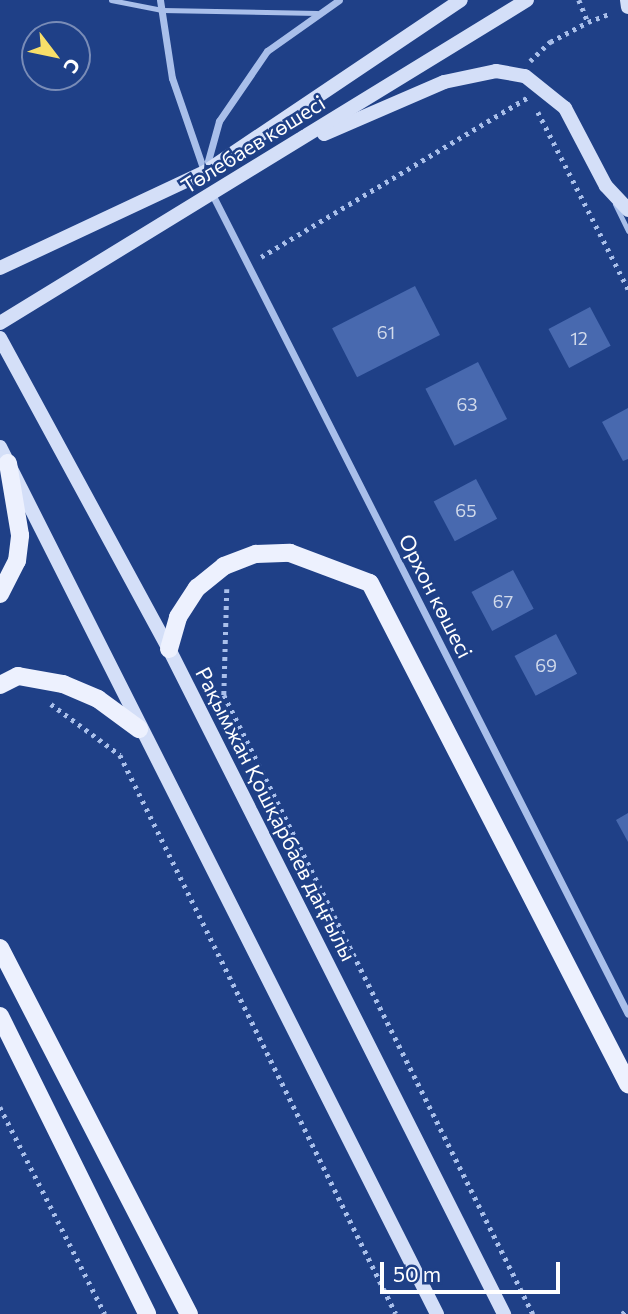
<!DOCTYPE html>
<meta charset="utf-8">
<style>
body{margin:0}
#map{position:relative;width:628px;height:1314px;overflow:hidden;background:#1f4087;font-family:Commissioner,sans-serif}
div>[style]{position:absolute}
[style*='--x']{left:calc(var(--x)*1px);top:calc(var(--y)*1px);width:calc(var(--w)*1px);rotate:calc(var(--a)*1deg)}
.building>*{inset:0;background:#4869af;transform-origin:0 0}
.path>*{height:4.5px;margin-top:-2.25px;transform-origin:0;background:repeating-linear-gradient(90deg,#a9bfea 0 3.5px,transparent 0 8.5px)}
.service>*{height:5px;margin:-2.5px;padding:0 2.5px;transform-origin:2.5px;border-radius:2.5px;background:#a9bfea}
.minor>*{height:7px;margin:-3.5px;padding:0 3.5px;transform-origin:3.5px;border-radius:3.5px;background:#a9bfea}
.secondary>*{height:14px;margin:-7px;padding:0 7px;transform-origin:7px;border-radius:7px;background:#d4dff8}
.primary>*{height:18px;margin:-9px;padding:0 9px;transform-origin:9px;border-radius:9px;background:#edf1fe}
span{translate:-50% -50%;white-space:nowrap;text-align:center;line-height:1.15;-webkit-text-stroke:5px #1f4087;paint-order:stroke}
.number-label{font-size:18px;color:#d1daeb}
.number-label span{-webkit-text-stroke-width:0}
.street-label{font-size:21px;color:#fff}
.north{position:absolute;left:21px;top:21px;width:70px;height:70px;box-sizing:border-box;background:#1f4087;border:2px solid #798cb7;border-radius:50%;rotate:122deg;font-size:19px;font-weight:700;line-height:28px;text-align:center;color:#fff}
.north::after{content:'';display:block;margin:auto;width:24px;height:32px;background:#f8df69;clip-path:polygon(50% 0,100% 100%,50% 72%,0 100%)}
.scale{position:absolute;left:380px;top:1262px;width:180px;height:32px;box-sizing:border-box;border:4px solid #fff;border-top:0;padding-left:9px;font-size:21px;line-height:24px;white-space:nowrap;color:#fff;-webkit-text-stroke:5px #1f4087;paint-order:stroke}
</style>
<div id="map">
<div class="building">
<div style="left:415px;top:286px;width:55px;height:93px;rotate:63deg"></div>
<div style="left:590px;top:307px;width:44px;height:47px;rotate:62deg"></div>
<div style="left:478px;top:362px;width:64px;height:59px;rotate:63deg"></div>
<div style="clip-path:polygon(628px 408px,628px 459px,623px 461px,602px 422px)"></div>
<div style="left:476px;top:479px;width:45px;height:48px;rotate:62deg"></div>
<div style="left:513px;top:570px;width:44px;height:47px;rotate:62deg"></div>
<div style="left:556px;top:634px;width:45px;height:47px;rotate:62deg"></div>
<div style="clip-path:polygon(628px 813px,628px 842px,616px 820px)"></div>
</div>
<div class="path">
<div style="--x:579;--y:0;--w:24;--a:68"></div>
<div style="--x:588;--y:22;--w:25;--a:-21"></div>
<div style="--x:530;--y:61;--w:28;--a:-44"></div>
<div style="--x:550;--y:42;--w:43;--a:-27.8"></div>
<div style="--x:538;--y:112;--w:199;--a:63"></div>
<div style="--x:261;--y:257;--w:310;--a:-30.9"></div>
<div style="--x:227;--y:589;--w:106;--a:91.6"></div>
<div style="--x:224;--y:695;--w:692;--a:63.47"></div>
<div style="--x:51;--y:704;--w:86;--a:36.5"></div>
<div style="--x:120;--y:755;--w:623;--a:63.72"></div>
<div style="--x:0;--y:1107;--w:232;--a:63.1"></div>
<div style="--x:622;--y:1314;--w:8;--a:-40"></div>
</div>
<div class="service">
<div style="--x:111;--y:0;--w:52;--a:11.1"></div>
<div style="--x:162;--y:10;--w:155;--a:1.1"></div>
<div style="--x:615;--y:204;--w:30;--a:64"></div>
</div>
<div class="minor">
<div style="--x:160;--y:0;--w:79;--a:81.3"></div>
<div style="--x:172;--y:78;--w:98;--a:71"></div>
<div style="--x:206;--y:168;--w:49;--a:-74.5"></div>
<div style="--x:219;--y:121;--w:85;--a:-55.6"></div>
<div style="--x:267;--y:51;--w:88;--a:-35.3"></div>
<div style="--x:212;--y:194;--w:919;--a:63.1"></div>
</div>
<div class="secondary">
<div style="--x:627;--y:0;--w:7;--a:82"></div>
<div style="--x:324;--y:134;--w:131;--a:-23.4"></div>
<div style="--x:444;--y:82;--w:53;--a:-11.9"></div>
<div style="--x:496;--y:71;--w:29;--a:10"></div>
<div style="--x:525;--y:76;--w:51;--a:38.7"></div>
<div style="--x:565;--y:108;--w:88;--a:62.3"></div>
<div style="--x:606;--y:186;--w:33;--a:47"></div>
<div style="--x:0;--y:268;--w:226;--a:-25.1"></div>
<div style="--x:205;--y:172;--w:308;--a:-33.9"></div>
<div style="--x:0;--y:323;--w:618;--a:-31.5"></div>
<div style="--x:0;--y:338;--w:354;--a:61.5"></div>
<div style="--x:169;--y:649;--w:745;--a:63.26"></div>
<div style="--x:0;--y:447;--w:971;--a:63.25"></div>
</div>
<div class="primary">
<div style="--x:0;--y:594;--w:37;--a:-63"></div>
<div style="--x:17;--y:561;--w:26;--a:-83"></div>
<div style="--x:20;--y:535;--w:73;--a:-99.5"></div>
<div style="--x:169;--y:649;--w:33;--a:-74"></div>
<div style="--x:178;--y:617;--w:35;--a:-57"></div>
<div style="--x:197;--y:588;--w:35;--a:-39"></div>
<div style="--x:224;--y:566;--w:34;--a:-21"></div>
<div style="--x:256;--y:554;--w:34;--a:-2"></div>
<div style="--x:290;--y:553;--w:85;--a:20.6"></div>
<div style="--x:370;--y:583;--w:564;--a:62.75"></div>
<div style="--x:0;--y:685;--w:20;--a:-27"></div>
<div style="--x:18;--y:676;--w:46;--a:10.1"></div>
<div style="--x:63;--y:684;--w:38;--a:23"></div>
<div style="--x:98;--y:699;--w:51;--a:36.2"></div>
<div style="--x:0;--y:948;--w:412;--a:62.7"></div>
<div style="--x:0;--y:1016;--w:332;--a:63.7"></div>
</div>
<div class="number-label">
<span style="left:386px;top:332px">61</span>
<span style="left:579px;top:338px">12</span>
<span style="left:467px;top:404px">63</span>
<span style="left:466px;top:510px">65</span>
<span style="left:503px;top:601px">67</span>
<span style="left:546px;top:665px">69</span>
</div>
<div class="street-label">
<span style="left:253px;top:144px;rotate:-32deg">Төлебаев көшесі</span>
<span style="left:436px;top:596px;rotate:63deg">Орхон көшесі</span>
<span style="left:276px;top:814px;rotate:63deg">Рақымжан Қошқарбаев даңғылы</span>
</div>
<div class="north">С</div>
<div class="scale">50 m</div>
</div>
